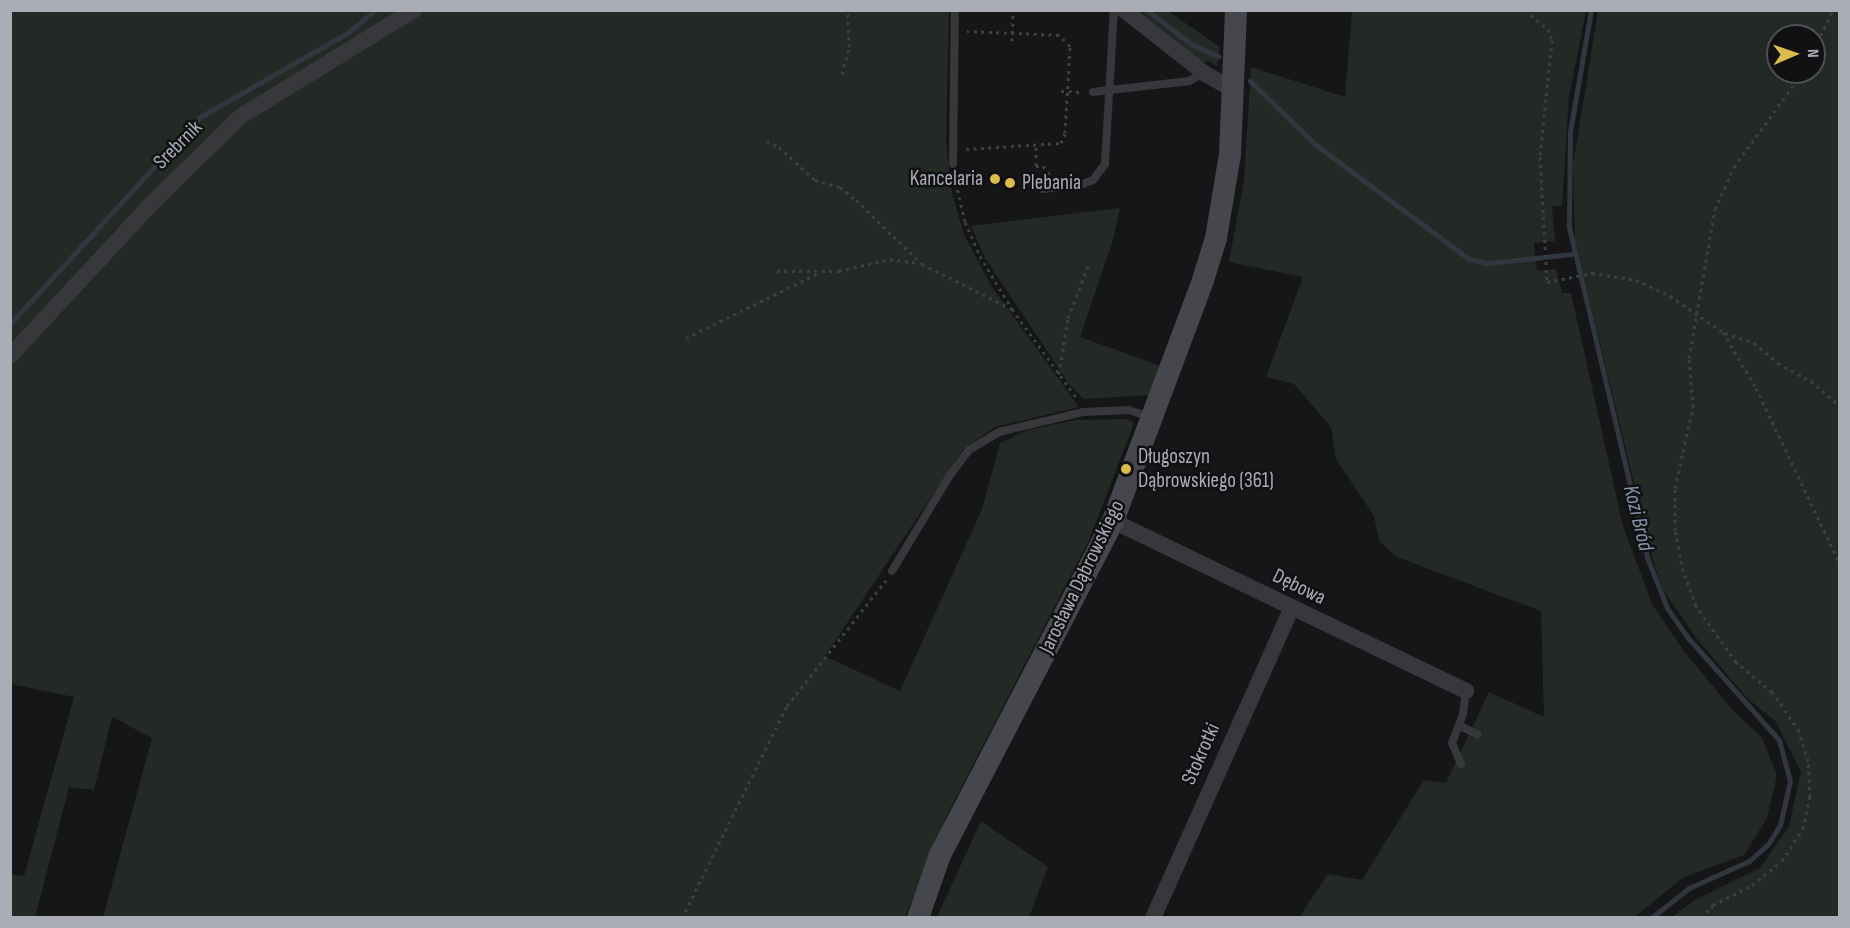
<!DOCTYPE html>
<meta charset="utf-8">
<style>
body{margin:0}
#map{position:relative;width:1850px;height:928px;overflow:hidden;background:#161618;font-family:"Sofia Sans Condensed",sans-serif}
div>[style]{position:absolute}
[style*='--x']{left:calc(var(--x)*1px);top:calc(var(--y)*1px);width:calc(var(--w)*1px);rotate:calc(var(--a)*1deg)}
.green>*{inset:0;background:#232924}
.stream>*{height:5px;margin:-2.5px;padding:0 2.5px;transform-origin:2.5px;border-radius:2.5px;background:#31373f}
.path>*{height:3px;margin-top:-1.5px;transform-origin:0;background:repeating-linear-gradient(90deg,#3e3f43 0 3px,transparent 0 7.5px)}
.lane>*{height:8px;margin:-4px;padding:0 4px;transform-origin:4px;border-radius:4px;background:#38383c}
.street>*{height:16px;margin:-8px;padding:0 8px;transform-origin:8px;border-radius:8px;background:#38383c}
.secondary>*{height:22px;margin:-11px;padding:0 11px;transform-origin:11px;border-radius:11px;background:#46474c}
.dots>*{width:16px;height:16px;translate:-50% -50%;box-sizing:border-box;border:3px solid #111113;border-radius:50%}
span{translate:-50% -50%;white-space:nowrap;text-align:center;line-height:1.15;-webkit-text-stroke:5px #111113;paint-order:stroke}
.street-label{font-size:21px;color:#aaacb6}
.poi-label{font-size:21px;color:#aaacb6}
.right{translate:-100% -50%;text-align:right}
.left{translate:0 -50%;text-align:left}
.water-label{font-size:22px;color:#8595ac;font-style:italic}
.frame{position:absolute;inset:0;border:12px solid #aaacb6;pointer-events:none}
.north{position:absolute;left:1766px;top:24px;width:60px;height:60px;box-sizing:border-box;background:#111113;border:2px solid #4e4f54;border-radius:50%;rotate:88deg;font-size:16px;font-weight:700;line-height:24px;text-align:center;color:#aaacb6}
.north::after{content:'';display:block;margin:auto;width:21px;height:27px;background:#dabc4b;clip-path:polygon(50% 0,100% 100%,50% 72%,0 100%)}
</style>
<div id="map">
<div class="green">
<div style="clip-path:polygon(10px 11px,949px 11px,946px 142px,952px 193px,964px 235px,992px 287px,1079px 407px,995px 427px,963px 449px,825px 656px,900px 691px,982px 509px,1000px 443px,1028px 430px,1076px 420px,1127px 419px,1134px 423px,1090px 538px,949px 811px,905px 917px,103px 917px,152px 738px,112px 717px,94px 790px,69px 787px,35px 917px,11px 917px,11px 874px,24px 876px,74px 697px,11px 684px)"></div>
<div style="clip-path:polygon(1139px 11px,1168px 11px,1220px 47px,1217px 67px,1208px 60px,1203px 64px)"></div>
<div style="clip-path:polygon(1352px 11px,1586px 11px,1569px 96px,1562px 206px,1552px 206px,1555px 241px,1534px 243px,1537px 271px,1556px 269px,1562px 293px,1571px 293px,1623px 526px,1652px 604px,1683px 650px,1731px 708px,1762px 738px,1777px 775px,1767px 818px,1744px 855px,1684px 877px,1635px 917px,1299px 917px,1328px 874px,1362px 880px,1424px 780px,1446px 783px,1489px 692px,1544px 717px,1541px 611px,1397px 557px,1379px 541px,1374px 516px,1336px 459px,1331px 427px,1294px 384px,1266px 377px,1303px 277px,1229px 262px,1244px 180px,1251px 67px,1345px 97px)"></div>
<div style="clip-path:polygon(evenodd,1598px 11px,1839px 11px,1839px 917px,1672px 917px,1695px 900px,1760px 868px,1789px 826px,1801px 772px,1776px 722px,1746px 697px,1697px 639px,1663px 590px,1652px 557px,1575px 240px,1573px 165px,1598px 11px,1778px 36px,1814px 36px,1814px 72px,1778px 72px,1778px 36px)"></div>
<div style="clip-path:polygon(1120px 208px,1113px 240px,1080px 337px,1161px 366px,1151px 395px,1084px 399px,1069px 384px,985px 258px,971px 226px)"></div>
<div style="clip-path:polygon(981px 821px,1048px 867px,1029px 917px,937px 917px)"></div>
</div>
<div class="stream">
<div style="--x:1147;--y:10;--w:56;--a:37.7"></div>
<div style="--x:1191;--y:44;--w:30;--a:24"></div>
<div style="--x:1591;--y:10;--w:124;--a:99.8"></div>
<div style="--x:1570;--y:132;--w:95;--a:90.6"></div>
<div style="--x:1569;--y:227;--w:339;--a:76.7"></div>
<div style="--x:1647;--y:557;--w:55;--a:68.6"></div>
<div style="--x:1667;--y:608;--w:38;--a:55"></div>
<div style="--x:1689;--y:639;--w:135;--a:48.3"></div>
<div style="--x:1779;--y:740;--w:42;--a:75"></div>
<div style="--x:1790;--y:781;--w:45;--a:102.8"></div>
<div style="--x:1780;--y:825;--w:22;--a:122"></div>
<div style="--x:1768;--y:844;--w:25;--a:138"></div>
<div style="--x:1749;--y:861;--w:66;--a:155.8"></div>
<div style="--x:1689;--y:888;--w:48;--a:141.7"></div>
<div style="--x:1250;--y:81;--w:92;--a:44.1"></div>
<div style="--x:1316;--y:145;--w:191;--a:36.7"></div>
<div style="--x:1469;--y:259;--w:18;--a:13"></div>
<div style="--x:1487;--y:263;--w:85;--a:-6"></div>
<div style="--x:10;--y:324;--w:281;--a:-47.5"></div>
<div style="--x:200;--y:117;--w:169;--a:-29.7"></div>
<div style="--x:347;--y:33;--w:36;--a:-39"></div>
</div>
<div class="path">
<div style="--x:1525;--y:10;--w:30;--a:40"></div>
<div style="--x:1548;--y:29;--w:12;--a:70"></div>
<div style="--x:1552;--y:40;--w:118;--a:95.9"></div>
<div style="--x:1540;--y:157;--w:125;--a:86.8"></div>
<div style="--x:1547;--y:282;--w:46;--a:-11.3"></div>
<div style="--x:1592;--y:273;--w:45;--a:9"></div>
<div style="--x:1636;--y:280;--w:38;--a:25"></div>
<div style="--x:1670;--y:296;--w:64;--a:34.2"></div>
<div style="--x:1723;--y:332;--w:65;--a:59.5"></div>
<div style="--x:1756;--y:388;--w:195;--a:64.5"></div>
<div style="--x:1012;--y:41;--w:31;--a:-88"></div>
<div style="--x:1814;--y:49;--w:43;--a:-64"></div>
<div style="--x:842;--y:74;--w:28;--a:-75"></div>
<div style="--x:849;--y:47;--w:37;--a:-92"></div>
<div style="--x:1061;--y:91;--w:22;--a:3"></div>
<div style="--x:767;--y:141;--w:13;--a:27"></div>
<div style="--x:779;--y:147;--w:49;--a:42.5"></div>
<div style="--x:815;--y:180;--w:26;--a:16"></div>
<div style="--x:840;--y:187;--w:21;--a:39"></div>
<div style="--x:856;--y:200;--w:92;--a:44.1"></div>
<div style="--x:922;--y:264;--w:101;--a:26.6"></div>
<div style="--x:1036;--y:147;--w:19;--a:90"></div>
<div style="--x:1036;--y:166;--w:7;--a:0"></div>
<div style="--x:1043;--y:166;--w:11;--a:52"></div>
<div style="--x:966;--y:149;--w:95;--a:-3.6"></div>
<div style="--x:1061;--y:143;--w:11;--a:-68"></div>
<div style="--x:1065;--y:133;--w:87;--a:-86.7"></div>
<div style="--x:1070;--y:46;--w:16;--a:-135"></div>
<div style="--x:1059;--y:35;--w:92;--a:-177.5"></div>
<div style="--x:954;--y:175;--w:48;--a:76.8"></div>
<div style="--x:965;--y:222;--w:37;--a:66"></div>
<div style="--x:980;--y:256;--w:62;--a:58.9"></div>
<div style="--x:1012;--y:309;--w:112;--a:54"></div>
<div style="--x:777;--y:271;--w:62;--a:0"></div>
<div style="--x:839;--y:271;--w:52;--a:-13.2"></div>
<div style="--x:890;--y:259;--w:30;--a:8"></div>
<div style="--x:1725;--y:333;--w:31;--a:19"></div>
<div style="--x:1754;--y:343;--w:31;--a:40"></div>
<div style="--x:1778;--y:363;--w:38;--a:29"></div>
<div style="--x:1811;--y:381;--w:38;--a:41"></div>
<div style="--x:686;--y:338;--w:150;--a:-26.1"></div>
<div style="--x:1059;--y:374;--w:57;--a:-80.9"></div>
<div style="--x:1068;--y:318;--w:56;--a:-69"></div>
<div style="--x:682;--y:918;--w:237;--a:-63.7"></div>
<div style="--x:787;--y:706;--w:160;--a:-51.8"></div>
<div style="--x:1701;--y:918;--w:18;--a:-47"></div>
<div style="--x:1713;--y:905;--w:44;--a:-27.1"></div>
<div style="--x:1752;--y:885;--w:38;--a:-39"></div>
<div style="--x:1782;--y:861;--w:38;--a:-57"></div>
<div style="--x:1803;--y:829;--w:33;--a:-78"></div>
<div style="--x:1810;--y:797;--w:36;--a:-93"></div>
<div style="--x:1808;--y:761;--w:31;--a:-107"></div>
<div style="--x:1799;--y:731;--w:47;--a:-124.7"></div>
<div style="--x:1772;--y:692;--w:47;--a:-140.2"></div>
<div style="--x:1736;--y:662;--w:69;--a:-125.5"></div>
<div style="--x:1696;--y:606;--w:37;--a:-110"></div>
<div style="--x:1683;--y:571;--w:42;--a:-101"></div>
<div style="--x:1675;--y:530;--w:42;--a:-90"></div>
<div style="--x:1675;--y:488;--w:83;--a:-77.5"></div>
<div style="--x:1693;--y:407;--w:49;--a:-94.7"></div>
<div style="--x:1689;--y:358;--w:151;--a:-80.1"></div>
<div style="--x:1715;--y:209;--w:46;--a:-65.7"></div>
<div style="--x:1734;--y:167;--w:117;--a:-54"></div>
</div>
<div class="lane">
<div style="--x:1093;--y:92;--w:97;--a:-6.5"></div>
<div style="--x:1189;--y:81;--w:17;--a:-28"></div>
<div style="--x:953;--y:164;--w:154;--a:-89.3"></div>
<div style="--x:1043;--y:189;--w:37;--a:-6"></div>
<div style="--x:1080;--y:185;--w:14;--a:-21"></div>
<div style="--x:1093;--y:180;--w:20;--a:-53"></div>
<div style="--x:1105;--y:164;--w:154;--a:-86.7"></div>
<div style="--x:892;--y:571;--w:112;--a:-58.9"></div>
<div style="--x:950;--y:475;--w:31;--a:-53"></div>
<div style="--x:969;--y:450;--w:35;--a:-31"></div>
<div style="--x:999;--y:432;--w:86;--a:-13.4"></div>
<div style="--x:1083;--y:412;--w:46;--a:-2.5"></div>
<div style="--x:1129;--y:410;--w:24;--a:19"></div>
<div style="--x:1460;--y:726;--w:19;--a:25"></div>
<div style="--x:1461;--y:764;--w:23;--a:-113"></div>
<div style="--x:1452;--y:743;--w:31;--a:-69"></div>
<div style="--x:1463;--y:714;--w:23;--a:-83"></div>
</div>
<div class="street">
<div style="--x:1124;--y:10;--w:102;--a:38.2"></div>
<div style="--x:1204;--y:73;--w:34;--a:30"></div>
<div style="--x:10;--y:356;--w:209;--a:-47.1"></div>
<div style="--x:152;--y:203;--w:124;--a:-44.3"></div>
<div style="--x:241;--y:116;--w:203;--a:-31.5"></div>
<div style="--x:1113;--y:521;--w:392;--a:25.7"></div>
<div style="--x:1153;--y:918;--w:338;--a:-65.9"></div>
</div>
<div class="secondary">
<div style="--x:918;--y:918;--w:67;--a:-70.8"></div>
<div style="--x:940;--y:855;--w:376;--a:-62.6"></div>
<div style="--x:1113;--y:521;--w:257;--a:-69.5"></div>
<div style="--x:1203;--y:280;--w:44;--a:-72.8"></div>
<div style="--x:1216;--y:238;--w:85;--a:-80.5"></div>
<div style="--x:1230;--y:154;--w:144;--a:-87.6"></div>
</div>
<div class="dots">
<div style="left:995px;top:179px;background:#dabc4b"></div>
<div style="left:1010px;top:183px;background:#dabc4b"></div>
<div style="left:1126px;top:469px;background:#dabc4b"></div>
</div>
<div class="street-label">
<span style="left:178px;top:145px;rotate:-45deg">Srebrnik</span>
<span style="left:1082px;top:577px;rotate:-64deg">Jarosława Dąbrowskiego</span>
<span style="left:1299px;top:587px;rotate:26deg">Dębowa</span>
<span style="left:1201px;top:754px;rotate:-66deg">Stokrotki</span>
</div>
<div class="poi-label">
<span class="right" style="left:983px;top:179px">Kancelaria</span>
<span class="left" style="left:1022px;top:183px">Plebania</span>
<span class="left" style="left:1138px;top:469px">Długoszyn<br>Dąbrowskiego (361)</span>
</div>
<div class="water-label">
<span style="left:1638px;top:518px;rotate:76deg">Kozi Bród</span>
</div>
<div class="frame"></div>
<div class="north">N</div>
</div>
